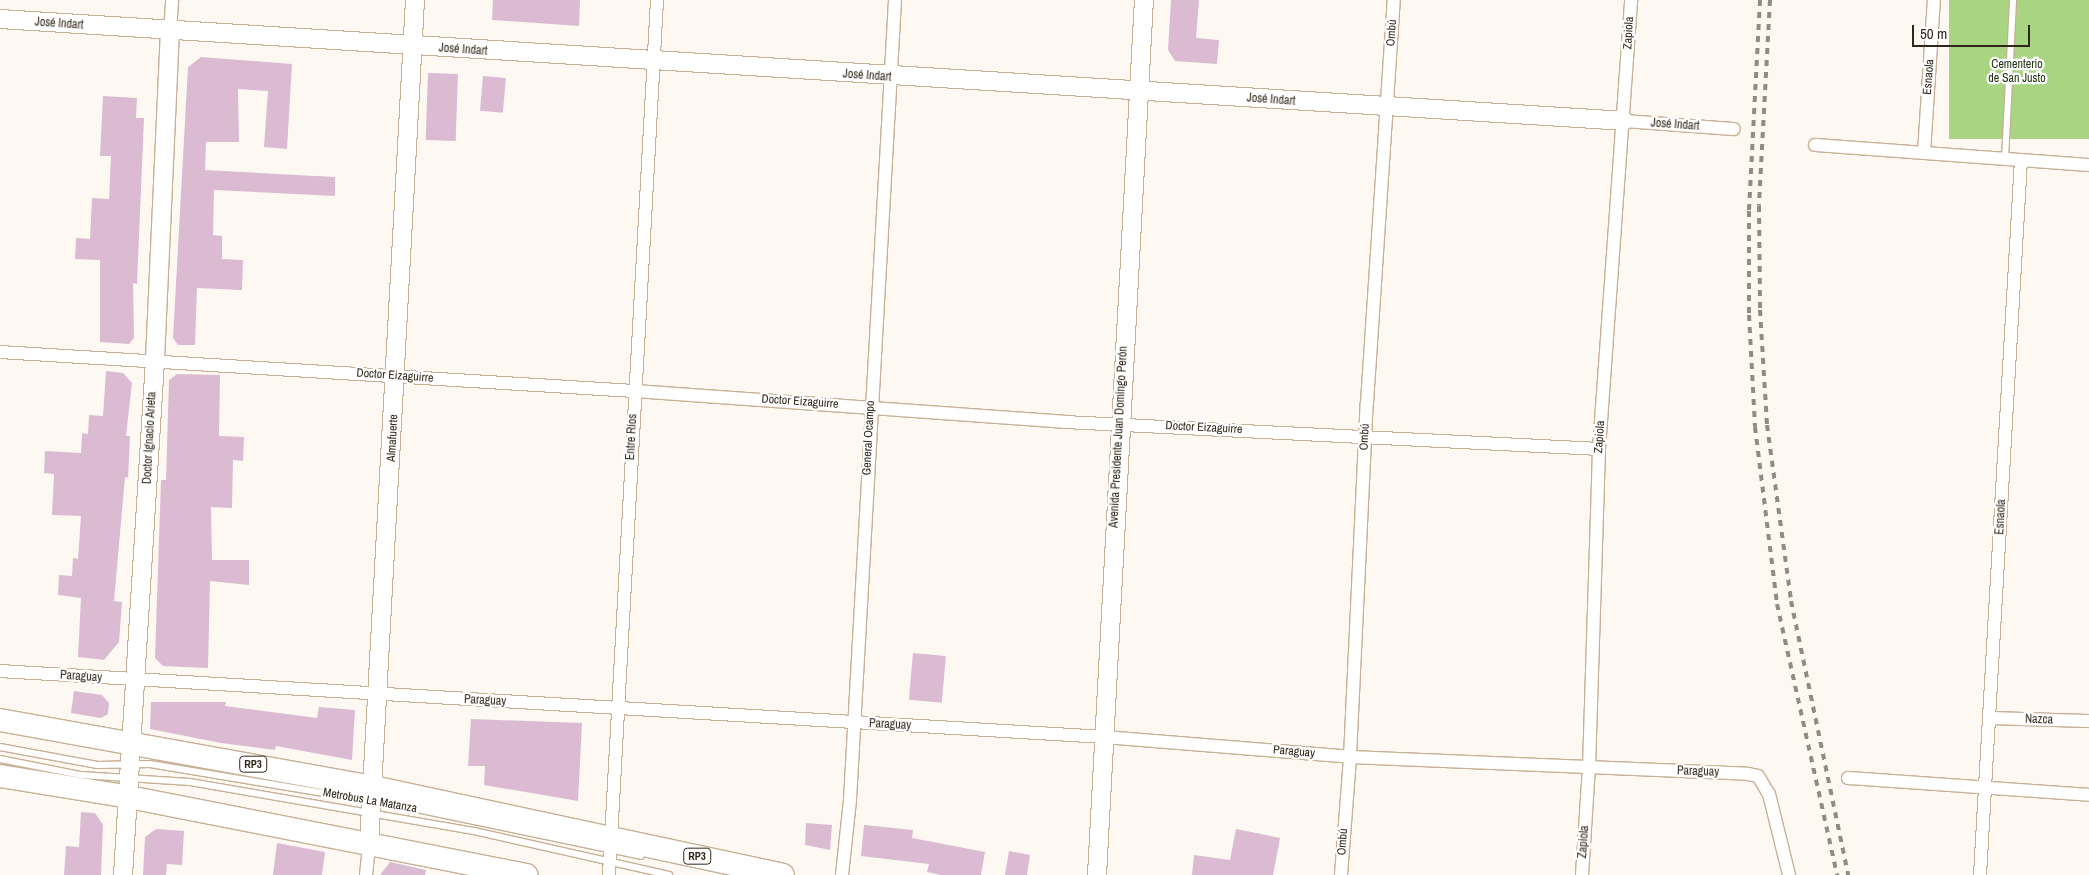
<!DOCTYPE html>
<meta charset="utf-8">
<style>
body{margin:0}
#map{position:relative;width:2089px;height:875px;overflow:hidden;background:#fdf8f2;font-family:"Archivo Narrow",sans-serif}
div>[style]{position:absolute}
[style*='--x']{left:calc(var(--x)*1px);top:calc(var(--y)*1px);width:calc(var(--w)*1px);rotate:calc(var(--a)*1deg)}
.green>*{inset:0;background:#a9d583;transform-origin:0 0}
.building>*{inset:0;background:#dbbbd2;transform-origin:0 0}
.roads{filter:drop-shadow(1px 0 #c7b094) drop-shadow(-1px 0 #c7b094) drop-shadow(0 1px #c7b094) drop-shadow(0 -1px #c7b094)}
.lane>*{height:6px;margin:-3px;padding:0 3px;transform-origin:3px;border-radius:3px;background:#fff}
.street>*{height:12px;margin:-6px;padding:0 6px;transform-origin:6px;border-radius:6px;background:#fff}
.secondary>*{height:18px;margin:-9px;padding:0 9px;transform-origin:9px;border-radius:9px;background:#fff}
.highway>*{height:22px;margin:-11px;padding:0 11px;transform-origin:11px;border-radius:11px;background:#fff}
.rail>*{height:4px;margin-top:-2px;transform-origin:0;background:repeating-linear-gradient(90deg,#928b82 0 6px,transparent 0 12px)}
span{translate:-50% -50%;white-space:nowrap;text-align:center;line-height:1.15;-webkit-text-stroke:4.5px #fff;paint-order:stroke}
.shield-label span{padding:1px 4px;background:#fff;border:1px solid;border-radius:4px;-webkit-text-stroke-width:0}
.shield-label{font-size:11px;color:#2f271b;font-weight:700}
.street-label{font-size:12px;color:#2f271b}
.park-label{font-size:12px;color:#223411}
.scale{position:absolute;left:1912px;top:25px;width:118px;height:22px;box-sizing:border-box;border:2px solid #2f271b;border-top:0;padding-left:6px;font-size:15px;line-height:18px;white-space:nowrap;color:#2f271b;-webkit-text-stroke:4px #fff;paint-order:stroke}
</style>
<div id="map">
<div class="green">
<div style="left:1949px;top:0;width:140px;height:139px"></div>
</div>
<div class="building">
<div style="clip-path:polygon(493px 0,580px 0,579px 26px,492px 20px)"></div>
<div style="clip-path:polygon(1171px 0,1199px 0,1196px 38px,1219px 40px,1217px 64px,1175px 61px,1168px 50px)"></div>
<div style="clip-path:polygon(201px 57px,292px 64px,287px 149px,264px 147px,268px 91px,238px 89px,239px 142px,206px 142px,205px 170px,335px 177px,335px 196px,214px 190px,213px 235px,222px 236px,222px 259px,243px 260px,242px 290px,197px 288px,195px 345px,178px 345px,173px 338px,188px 67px)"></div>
<div style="left:428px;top:73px;width:30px;height:67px;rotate:2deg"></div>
<div style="left:483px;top:76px;width:23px;height:35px;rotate:5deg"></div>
<div style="clip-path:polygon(103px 96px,137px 98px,136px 118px,144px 118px,137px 284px,133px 283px,134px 338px,129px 344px,100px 342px,100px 260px,75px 259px,76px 238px,90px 239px,92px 198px,109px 199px,111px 156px,100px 156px)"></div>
<div style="clip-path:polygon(106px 371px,123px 373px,132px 383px,126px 436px,130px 436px,128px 478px,125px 477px,114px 601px,122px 602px,119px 642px,104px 660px,78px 657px,81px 598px,58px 595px,59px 575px,72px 576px,73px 558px,78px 559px,81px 516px,52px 515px,54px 474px,44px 473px,45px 451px,81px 453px,82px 433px,88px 434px,89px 415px,103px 416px)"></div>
<div style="clip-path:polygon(177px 374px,220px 375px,219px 436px,244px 437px,243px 461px,233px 460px,232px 508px,211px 507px,212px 560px,249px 560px,249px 585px,210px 581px,208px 668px,163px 666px,155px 658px,161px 480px,166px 480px,169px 380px)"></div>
<div style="left:913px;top:653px;width:33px;height:47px;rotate:5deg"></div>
<div style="clip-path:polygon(74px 691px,102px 695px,109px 703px,108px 714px,101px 718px,71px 713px)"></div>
<div style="clip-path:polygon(151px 702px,226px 702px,225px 706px,317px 718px,319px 707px,355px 710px,352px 760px,276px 746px,275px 750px,221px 743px,150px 729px)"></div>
<div style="clip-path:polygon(471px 719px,582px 723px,578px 801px,484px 785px,485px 766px,468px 766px)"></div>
<div style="clip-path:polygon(81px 812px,95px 813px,103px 825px,101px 875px,64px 875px,66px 846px,79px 847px)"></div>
<div style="clip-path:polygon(806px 823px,832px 825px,830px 850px,805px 845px)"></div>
<div style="clip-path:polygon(864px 825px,913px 830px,912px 838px,985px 852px,981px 875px,941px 875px,927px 872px,929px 864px,861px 856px)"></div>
<div style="clip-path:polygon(156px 829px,184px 831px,182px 865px,167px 864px,166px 875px,143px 875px,145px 837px)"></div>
<div style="clip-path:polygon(1236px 829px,1280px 838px,1273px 875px,1192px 875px,1194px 855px,1230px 860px)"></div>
<div style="clip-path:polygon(277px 843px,325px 852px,322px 875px,273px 875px)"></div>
<div style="clip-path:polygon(1009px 851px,1030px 855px,1027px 875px,1005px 875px)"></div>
<div style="clip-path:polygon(390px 862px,426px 870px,425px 875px,380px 875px)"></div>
</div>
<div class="roads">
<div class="lane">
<div style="--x:2005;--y:159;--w:159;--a:-87.1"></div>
<div style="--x:0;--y:747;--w:99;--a:10.5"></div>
<div style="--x:97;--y:765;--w:53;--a:-1.1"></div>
<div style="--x:150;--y:764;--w:261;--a:9.5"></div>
<div style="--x:407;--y:807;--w:239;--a:11.8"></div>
<div style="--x:0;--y:759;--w:83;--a:11.2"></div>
<div style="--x:81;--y:775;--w:109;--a:3.7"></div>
<div style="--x:190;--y:782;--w:288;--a:9.8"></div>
<div style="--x:474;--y:831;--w:200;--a:12.7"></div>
</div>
<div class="street">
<div style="--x:170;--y:31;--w:31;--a:-86"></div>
<div style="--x:1624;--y:121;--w:110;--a:4.2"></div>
<div style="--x:1815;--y:145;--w:275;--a:4.2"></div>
<div style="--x:1924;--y:153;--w:153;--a:-86.3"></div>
<div style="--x:0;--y:352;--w:635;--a:3.52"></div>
<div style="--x:634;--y:391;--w:432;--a:4.1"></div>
<div style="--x:1065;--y:422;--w:535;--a:2.89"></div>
<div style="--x:0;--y:671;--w:1106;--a:3.42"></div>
<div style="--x:1104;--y:737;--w:247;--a:4.6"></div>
<div style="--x:1350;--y:757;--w:398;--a:2.4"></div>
<div style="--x:1748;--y:774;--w:10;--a:11"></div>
<div style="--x:1758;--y:776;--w:21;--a:59"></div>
<div style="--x:1769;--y:794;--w:83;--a:76.1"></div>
<div style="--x:1989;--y:718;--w:100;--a:1.7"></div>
<div style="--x:1848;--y:778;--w:242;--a:4"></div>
<div style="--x:366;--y:875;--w:31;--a:-84"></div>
<div style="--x:609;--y:875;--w:876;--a:-86.86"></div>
<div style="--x:842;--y:875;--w:75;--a:-83.9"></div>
<div style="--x:850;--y:800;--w:801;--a:-86.78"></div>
<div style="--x:1341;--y:875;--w:118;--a:-85.6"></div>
<div style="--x:1350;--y:757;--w:354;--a:-87.3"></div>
<div style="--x:1367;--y:403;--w:404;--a:-86.2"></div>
<div style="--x:1582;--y:875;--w:107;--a:-86.3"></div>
<div style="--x:1589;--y:768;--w:319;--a:-88.2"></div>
<div style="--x:1599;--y:449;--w:450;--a:-85.9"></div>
<div style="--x:1980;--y:875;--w:716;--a:-86.72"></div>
</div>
<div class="secondary">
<div style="--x:0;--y:19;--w:1627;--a:3.59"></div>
<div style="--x:369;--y:844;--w:845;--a:-86.88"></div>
<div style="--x:123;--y:875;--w:516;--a:-86.44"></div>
<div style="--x:155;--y:360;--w:329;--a:-87.4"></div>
<div style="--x:1097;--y:875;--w:876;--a:-86.93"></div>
</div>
<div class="highway">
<div style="--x:0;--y:720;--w:379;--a:10.2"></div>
<div style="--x:373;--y:787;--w:419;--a:12.1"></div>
<div style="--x:0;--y:776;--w:131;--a:9.2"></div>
<div style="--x:129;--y:797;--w:405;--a:11.1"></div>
</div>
</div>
<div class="rail">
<div style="--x:1760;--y:0;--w:211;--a:93"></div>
<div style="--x:1749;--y:211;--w:104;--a:90"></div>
<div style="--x:1749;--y:315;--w:112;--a:86.9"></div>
<div style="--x:1755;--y:427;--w:178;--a:82.9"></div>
<div style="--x:1777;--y:604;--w:278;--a:77.5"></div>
<div style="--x:1770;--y:0;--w:206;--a:93.1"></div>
<div style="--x:1759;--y:206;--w:104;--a:89.4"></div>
<div style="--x:1760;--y:310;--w:115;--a:86.5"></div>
<div style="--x:1767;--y:425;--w:178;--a:82.2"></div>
<div style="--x:1791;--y:601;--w:280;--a:78.2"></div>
</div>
<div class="shield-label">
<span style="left:253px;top:764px">RP3</span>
<span style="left:697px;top:856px">RP3</span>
</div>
<div class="street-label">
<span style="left:59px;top:24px;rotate:4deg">José Indart</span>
<span style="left:1392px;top:33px;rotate:-86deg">Ombú</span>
<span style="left:1629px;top:33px;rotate:-87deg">Zapiola</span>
<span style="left:463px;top:50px;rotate:4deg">José Indart</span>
<span style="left:867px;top:76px;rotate:4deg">José Indart</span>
<span style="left:1929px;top:77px;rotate:-86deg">Esnaola</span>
<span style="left:1271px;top:100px;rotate:4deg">José Indart</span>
<span style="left:1675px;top:125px;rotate:4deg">José Indart</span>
<span style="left:395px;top:376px;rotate:4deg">Doctor Eizaguirre</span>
<span style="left:800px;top:402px;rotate:4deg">Doctor Eizaguirre</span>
<span style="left:1204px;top:428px;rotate:3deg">Doctor Eizaguirre</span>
<span style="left:632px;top:437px;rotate:-87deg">Entre Ríos</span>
<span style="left:1119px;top:437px;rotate:-87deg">Avenida Presidente Juan Domingo Perón</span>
<span style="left:1365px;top:437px;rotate:-87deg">Ombú</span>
<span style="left:1600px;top:437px;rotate:-86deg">Zapiola</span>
<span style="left:150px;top:438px;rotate:-87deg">Doctor Ignacio Arieta</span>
<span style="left:393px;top:438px;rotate:-87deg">Almafuerte</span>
<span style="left:869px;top:438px;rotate:-87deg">General Ocampo</span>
<span style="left:2001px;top:517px;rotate:-87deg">Esnaola</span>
<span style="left:81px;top:677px;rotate:4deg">Paraguay</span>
<span style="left:485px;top:701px;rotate:3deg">Paraguay</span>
<span style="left:2039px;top:720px;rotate:2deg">Nazca</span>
<span style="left:890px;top:725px;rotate:3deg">Paraguay</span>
<span style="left:1294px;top:752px;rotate:5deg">Paraguay</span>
<span style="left:1698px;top:772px;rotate:2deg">Paraguay</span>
<span style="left:370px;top:801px;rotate:10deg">Metrobus La Matanza</span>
<span style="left:1343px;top:842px;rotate:-86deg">Ombú</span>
<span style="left:1584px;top:842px;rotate:-86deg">Zapiola</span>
</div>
<div class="park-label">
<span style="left:2017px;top:72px">Cementerio<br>de San Justo</span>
</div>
<div class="scale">50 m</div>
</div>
